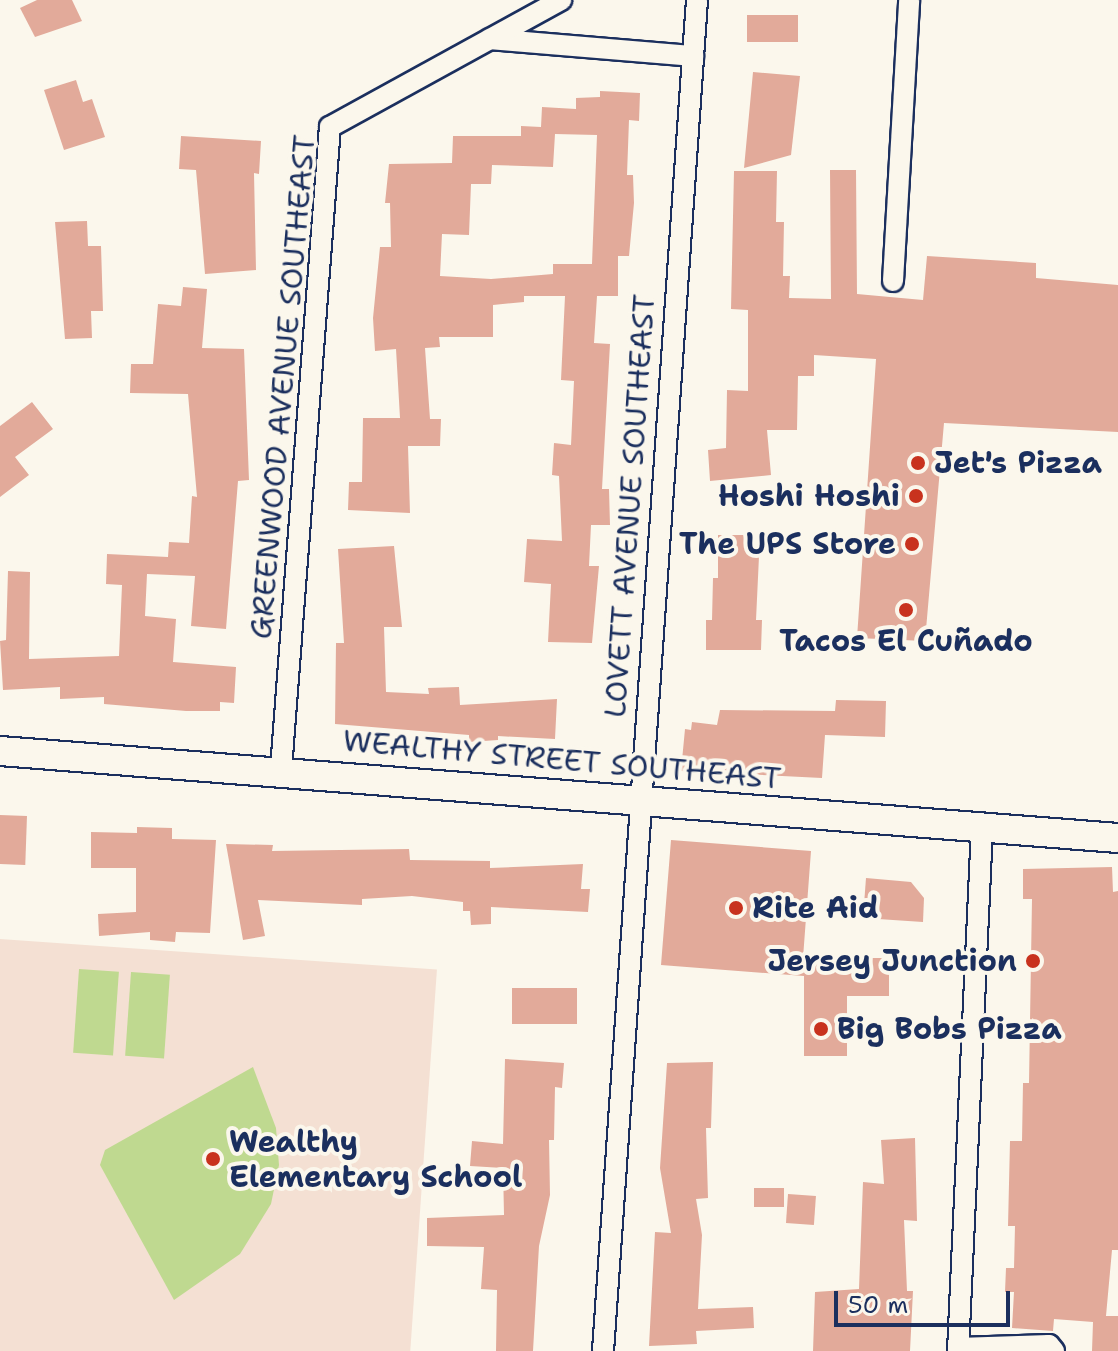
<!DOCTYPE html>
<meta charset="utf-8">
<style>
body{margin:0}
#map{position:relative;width:1118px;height:1351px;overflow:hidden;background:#fbf7ec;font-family:"Shantell Sans",sans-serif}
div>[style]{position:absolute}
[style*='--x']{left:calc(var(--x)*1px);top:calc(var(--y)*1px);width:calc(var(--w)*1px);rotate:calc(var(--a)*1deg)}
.built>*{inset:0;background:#f4e0d3;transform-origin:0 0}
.green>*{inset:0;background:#bfd990;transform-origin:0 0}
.building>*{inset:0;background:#e2aa9a;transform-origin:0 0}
.roads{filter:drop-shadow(2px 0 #1b2f5e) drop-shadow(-2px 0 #1b2f5e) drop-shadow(0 2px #1b2f5e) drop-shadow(0 -2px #1b2f5e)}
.minor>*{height:20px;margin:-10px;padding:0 10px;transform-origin:10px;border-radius:10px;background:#fbf7ec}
.secondary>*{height:28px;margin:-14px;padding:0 14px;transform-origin:14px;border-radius:14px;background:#fbf7ec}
.dots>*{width:22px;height:22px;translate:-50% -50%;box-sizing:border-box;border:4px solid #fbf7ec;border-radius:50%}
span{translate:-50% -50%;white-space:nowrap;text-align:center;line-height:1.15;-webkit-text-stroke:8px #fbf7ec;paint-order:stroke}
.street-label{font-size:30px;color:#1b2f5e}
.poi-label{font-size:30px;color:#1b2f5e;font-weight:700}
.left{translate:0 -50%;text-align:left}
.right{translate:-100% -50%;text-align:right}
.scale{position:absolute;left:834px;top:1291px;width:176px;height:36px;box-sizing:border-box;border:4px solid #1b2f5e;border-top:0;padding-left:10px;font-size:24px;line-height:28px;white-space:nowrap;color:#1b2f5e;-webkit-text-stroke:6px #fbf7ec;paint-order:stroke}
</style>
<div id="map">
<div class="built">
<div style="left:0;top:939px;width:438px;height:412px;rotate:4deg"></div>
</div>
<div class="green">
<div style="left:79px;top:969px;width:40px;height:84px;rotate:4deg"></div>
<div style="left:131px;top:972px;width:39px;height:84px;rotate:4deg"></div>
<div style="clip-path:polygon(253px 1067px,276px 1128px,279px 1165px,271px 1204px,240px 1254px,174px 1300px,100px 1165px,105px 1150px)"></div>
</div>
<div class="building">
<div style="clip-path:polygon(37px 0,72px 0,82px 21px,35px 37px,20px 8px)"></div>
<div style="left:747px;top:15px;width:51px;height:27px"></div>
<div style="clip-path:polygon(753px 72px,800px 76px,791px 155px,744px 168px)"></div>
<div style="clip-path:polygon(76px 80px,83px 102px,92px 99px,105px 137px,64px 150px,44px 90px)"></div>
<div style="clip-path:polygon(evenodd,600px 91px,640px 93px,639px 121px,629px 120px,627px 175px,633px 175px,634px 203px,629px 256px,618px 256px,618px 296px,597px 296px,594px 343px,610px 344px,602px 489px,609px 489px,610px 525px,591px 525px,589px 566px,599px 566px,592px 643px,548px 642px,551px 584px,524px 582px,527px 539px,562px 541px,559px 476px,552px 475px,554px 443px,571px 445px,574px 381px,561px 380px,565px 296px,524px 296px,524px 302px,493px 305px,493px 337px,439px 337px,440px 347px,425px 348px,430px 419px,441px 419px,440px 446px,408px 446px,410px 513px,348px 510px,349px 482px,362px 482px,363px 418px,400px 418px,396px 349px,375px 351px,373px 318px,380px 247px,391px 247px,390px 203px,385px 203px,389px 164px,452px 163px,453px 136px,521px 136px,521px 126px,541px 127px,542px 107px,576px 109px,576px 98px,600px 97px,600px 91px,555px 134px,597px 135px,592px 264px,553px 264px,553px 274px,491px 279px,440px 276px,442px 234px,469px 235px,471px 184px,491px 184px,492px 165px,553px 167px,555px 134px)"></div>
<div style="clip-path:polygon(181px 136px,261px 141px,259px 174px,254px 173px,256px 270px,205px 274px,196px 170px,179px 169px)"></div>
<div style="clip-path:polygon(830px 170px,856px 170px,857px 294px,923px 300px,927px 256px,1036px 263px,1036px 278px,1118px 285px,1118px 432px,944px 423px,925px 641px,857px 638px,876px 359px,814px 355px,814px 376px,798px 376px,797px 430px,767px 430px,771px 475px,710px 481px,708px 450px,726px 448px,727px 390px,748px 391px,748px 310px,731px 309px,734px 171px,777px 171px,776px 222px,784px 222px,783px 276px,790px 276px,789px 298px,831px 299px)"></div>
<div style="clip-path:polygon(87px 221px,88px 246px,101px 246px,103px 311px,91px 311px,92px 338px,65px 339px,55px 222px)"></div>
<div style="clip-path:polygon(183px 287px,207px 289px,202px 348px,244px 349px,249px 480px,238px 481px,226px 629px,191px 626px,195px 576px,147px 574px,145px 616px,176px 619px,173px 662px,236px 667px,234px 703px,220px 702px,220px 711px,186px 711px,104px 704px,104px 697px,60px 699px,60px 687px,3px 690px,0 641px,6px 640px,8px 571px,30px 572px,29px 659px,119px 656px,122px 585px,106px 584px,107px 554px,168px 557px,169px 542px,189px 543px,192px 496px,197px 497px,188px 394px,130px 393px,131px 364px,153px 364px,158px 304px,181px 306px)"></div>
<div style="clip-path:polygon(32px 402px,53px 429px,15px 457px,29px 475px,0 497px,0 426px)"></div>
<div style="clip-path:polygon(718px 535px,760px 535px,756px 620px,762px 620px,761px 650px,706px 650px,706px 620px,712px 620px,713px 578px,718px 578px)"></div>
<div style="clip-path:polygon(394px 546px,402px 627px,384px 627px,386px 692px,429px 694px,428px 688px,459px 687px,460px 705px,557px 699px,555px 739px,498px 736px,498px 740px,469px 742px,469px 735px,335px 724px,336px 643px,344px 643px,338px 549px)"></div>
<div style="clip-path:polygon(836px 700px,886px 701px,885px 737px,825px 735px,822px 778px,681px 771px,685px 729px,691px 730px,692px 722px,717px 725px,720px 710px,835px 711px)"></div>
<div style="left:0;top:815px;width:27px;height:49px;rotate:2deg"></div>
<div style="clip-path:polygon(137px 827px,172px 828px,172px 839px,216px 840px,210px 933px,176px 932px,175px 942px,150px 940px,150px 932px,99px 936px,98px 914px,136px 912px,136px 868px,91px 868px,91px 832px,137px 833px)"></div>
<div style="clip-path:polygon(671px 840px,811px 851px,803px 958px,889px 958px,889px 996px,847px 996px,847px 1056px,804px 1056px,804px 976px,661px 965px)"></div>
<div style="clip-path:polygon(226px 844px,273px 845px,272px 851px,409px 849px,410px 860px,490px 861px,490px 868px,583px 864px,581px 889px,590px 889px,588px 912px,491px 907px,491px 924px,471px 925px,470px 911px,463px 911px,463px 902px,412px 896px,362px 899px,362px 905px,258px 900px,265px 936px,243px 940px)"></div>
<div style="clip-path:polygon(1112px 867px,1113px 892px,1118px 891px,1118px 1250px,1112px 1250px,1106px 1316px,1118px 1316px,1118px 1351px,1092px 1351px,1093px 1322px,1054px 1319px,1053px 1331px,1012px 1328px,1014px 1292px,1005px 1292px,1006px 1268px,1014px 1268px,1015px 1226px,1008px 1226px,1010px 1141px,1022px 1141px,1023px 1083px,1029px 1083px,1032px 899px,1023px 899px,1023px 869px)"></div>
<div style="clip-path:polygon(866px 878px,911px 882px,924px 898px,923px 922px,863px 918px)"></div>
<div style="left:512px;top:988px;width:65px;height:36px"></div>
<div style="clip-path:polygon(505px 1059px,564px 1063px,562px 1088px,555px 1087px,554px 1140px,549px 1140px,550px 1195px,539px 1246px,533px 1351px,496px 1351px,497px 1290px,481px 1289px,484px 1247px,427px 1246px,427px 1218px,504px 1215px,503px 1168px,470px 1166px,472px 1141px,503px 1144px)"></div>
<div style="clip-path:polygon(713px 1062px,711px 1128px,706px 1128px,708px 1198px,696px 1199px,702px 1235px,698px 1309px,753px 1307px,754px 1328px,696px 1331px,697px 1344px,649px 1346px,655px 1232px,671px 1233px,660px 1168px,667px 1063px)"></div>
<div style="clip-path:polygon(915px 1138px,917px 1221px,904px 1220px,907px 1291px,913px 1291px,910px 1351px,813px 1351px,815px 1292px,859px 1289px,863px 1182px,884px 1184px,881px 1140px)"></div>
<div style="left:754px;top:1188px;width:30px;height:19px"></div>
<div style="left:788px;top:1194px;width:28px;height:29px;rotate:4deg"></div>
</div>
<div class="roads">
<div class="minor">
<div style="--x:490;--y:39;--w:204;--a:4.8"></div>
<div style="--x:893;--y:281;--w:281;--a:-86.7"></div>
<div style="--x:281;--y:769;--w:644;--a:-85.64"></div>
<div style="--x:330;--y:127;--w:264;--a:-28.8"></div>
<div style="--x:958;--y:1348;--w:91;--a:-1.9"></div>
<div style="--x:1049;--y:1345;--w:8;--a:50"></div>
<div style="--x:603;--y:1351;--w:1354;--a:-86.02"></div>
<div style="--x:958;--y:1351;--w:523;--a:-87.37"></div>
</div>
<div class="secondary">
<div style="--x:0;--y:751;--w:1121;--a:4.45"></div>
</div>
</div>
<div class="dots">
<div style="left:918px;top:463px;background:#c8321e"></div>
<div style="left:916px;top:496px;background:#c8321e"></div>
<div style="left:912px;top:544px;background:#c8321e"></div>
<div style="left:906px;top:610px;background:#c8321e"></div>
<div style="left:736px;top:908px;background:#c8321e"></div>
<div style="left:1033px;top:961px;background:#c8321e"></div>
<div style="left:821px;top:1029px;background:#c8321e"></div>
<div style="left:213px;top:1159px;background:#c8321e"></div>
</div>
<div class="street-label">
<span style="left:283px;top:387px;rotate:-85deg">GREENWOOD AVENUE SOUTHEAST</span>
<span style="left:630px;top:506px;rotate:-86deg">LOVETT AVENUE SOUTHEAST</span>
<span style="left:562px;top:760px;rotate:5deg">WEALTHY STREET SOUTHEAST</span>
</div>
<div class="poi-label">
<span class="left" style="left:934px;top:463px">Jet's Pizza</span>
<span class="right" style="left:900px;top:496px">Hoshi Hoshi</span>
<span class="right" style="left:896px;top:544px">The UPS Store</span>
<span style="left:906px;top:641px">Tacos El Cuñado</span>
<span class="left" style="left:752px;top:908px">Rite Aid</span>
<span class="right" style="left:1017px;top:961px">Jersey Junction</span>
<span class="left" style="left:837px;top:1029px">Big Bobs Pizza</span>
<span class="left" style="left:229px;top:1159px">Wealthy<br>Elementary School</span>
</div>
<div class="scale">50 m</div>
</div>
